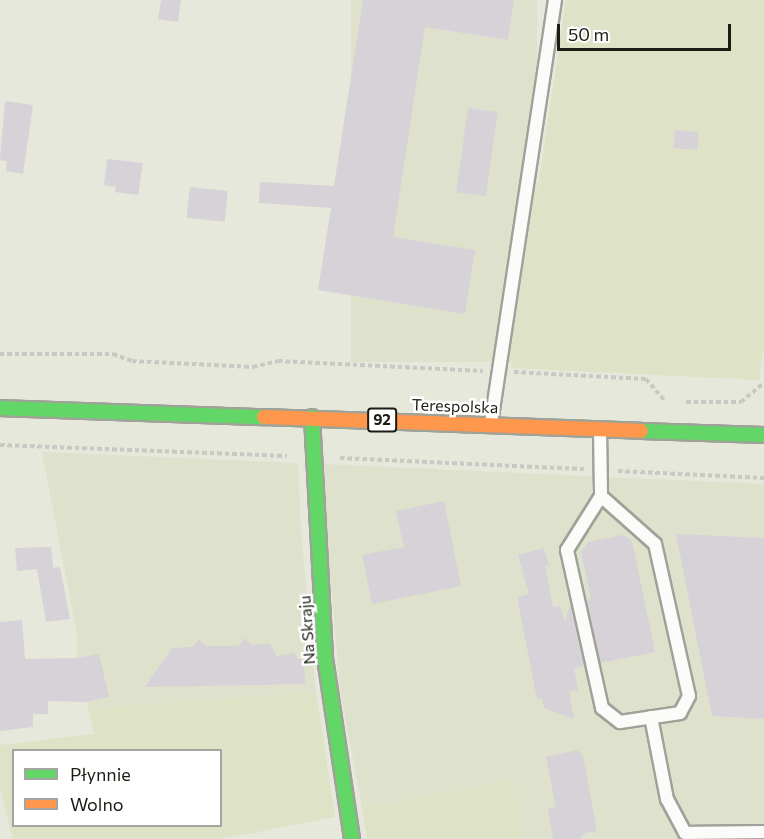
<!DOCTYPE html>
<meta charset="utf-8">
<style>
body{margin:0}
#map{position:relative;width:764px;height:839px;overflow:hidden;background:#e5e8db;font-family:Commissioner,sans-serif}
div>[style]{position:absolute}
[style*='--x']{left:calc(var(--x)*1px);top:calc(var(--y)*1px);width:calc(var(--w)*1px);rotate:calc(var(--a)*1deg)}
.built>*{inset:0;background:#dee2cc;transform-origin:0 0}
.green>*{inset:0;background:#dee3c7}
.building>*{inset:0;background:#d6d2d7;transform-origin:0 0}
.path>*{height:4px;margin-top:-2px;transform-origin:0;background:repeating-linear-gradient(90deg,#c8c9c4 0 4.5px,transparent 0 7.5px)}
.roads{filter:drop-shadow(2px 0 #9fa298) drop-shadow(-2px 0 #9fa298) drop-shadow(0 2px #9fa298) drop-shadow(0 -2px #9fa298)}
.lane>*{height:12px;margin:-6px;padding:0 6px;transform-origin:6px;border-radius:6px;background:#fbfcfa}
.fast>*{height:14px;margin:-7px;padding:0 7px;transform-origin:7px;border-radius:7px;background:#63d668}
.slow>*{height:14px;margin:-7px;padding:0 7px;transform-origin:7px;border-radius:7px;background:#ff974d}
span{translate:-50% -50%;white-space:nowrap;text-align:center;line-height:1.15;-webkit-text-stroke:5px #fff;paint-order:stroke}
.shield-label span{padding:2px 4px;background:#fff;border:2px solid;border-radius:4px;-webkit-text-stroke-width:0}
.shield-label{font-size:15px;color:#1b1c14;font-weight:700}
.street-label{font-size:16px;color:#1b1c14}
.legend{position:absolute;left:12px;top:749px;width:210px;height:78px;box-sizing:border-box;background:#fff;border:2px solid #a4a4a1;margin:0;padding:8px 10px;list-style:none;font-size:18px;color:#1b1c14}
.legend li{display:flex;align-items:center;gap:12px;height:30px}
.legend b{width:30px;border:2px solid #a4a4a1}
.scale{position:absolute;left:557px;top:24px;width:174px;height:27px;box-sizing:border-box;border:3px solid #1b1c14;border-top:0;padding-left:8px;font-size:18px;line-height:21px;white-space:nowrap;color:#1b1c14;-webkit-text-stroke:4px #fff;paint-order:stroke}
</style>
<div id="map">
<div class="built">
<div style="left:351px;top:0;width:186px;height:362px"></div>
<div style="clip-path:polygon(42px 452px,298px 463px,301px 532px,316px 692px,88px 708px,77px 658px,77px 635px)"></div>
<div style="clip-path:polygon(321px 464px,764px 484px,764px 839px,523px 839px,511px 781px,362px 808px,340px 689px)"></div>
</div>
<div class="green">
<div style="clip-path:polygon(566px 0,764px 0,764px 346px,759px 380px,511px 368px)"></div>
<div style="clip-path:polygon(evenodd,316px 692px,335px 817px,221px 839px,13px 839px,0 787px,0 745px,94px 734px,88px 708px,316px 692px,14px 750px,220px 750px,220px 826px,14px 826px,14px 750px)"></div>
<div style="clip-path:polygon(512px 780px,523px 839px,367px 839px,362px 808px)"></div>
</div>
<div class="building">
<div style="clip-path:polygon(161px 0,181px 0,178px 22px,158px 19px)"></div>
<div style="clip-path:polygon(363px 0,514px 0,508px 40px,425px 27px,393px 237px,475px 250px,465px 314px,318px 290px,331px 208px,259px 203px,260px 182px,334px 186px)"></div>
<div style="clip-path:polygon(5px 101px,33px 105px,23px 174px,6px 171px,7px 161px,0 160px)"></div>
<div style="left:468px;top:108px;width:30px;height:85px;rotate:8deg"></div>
<div style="left:675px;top:130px;width:24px;height:18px;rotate:5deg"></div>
<div style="clip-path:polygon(107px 159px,143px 163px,138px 195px,115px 192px,116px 187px,104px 185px)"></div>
<div style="left:190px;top:187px;width:38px;height:31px;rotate:6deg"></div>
<div style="clip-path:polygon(444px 501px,461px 586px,372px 604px,362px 555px,404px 547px,396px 511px)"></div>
<div style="clip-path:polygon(676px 534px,764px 538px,764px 719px,712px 716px)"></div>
<div style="clip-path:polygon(623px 535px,630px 539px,633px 545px,655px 652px,600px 663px,587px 600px,591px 599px,581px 552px,588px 542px)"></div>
<div style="clip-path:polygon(51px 547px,53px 568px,42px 569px,60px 567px,70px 619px,46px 622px,37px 569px,17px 571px,15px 548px)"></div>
<div style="clip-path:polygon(544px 548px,549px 565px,545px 566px,553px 607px,560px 606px,565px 622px,570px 604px,584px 666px,574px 668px,578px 690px,569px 691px,574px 719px,544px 708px,542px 698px,537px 699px,517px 597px,529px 594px,518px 555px)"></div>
<div style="clip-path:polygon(22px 620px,25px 659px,77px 658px,99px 654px,109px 697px,85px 702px,48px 701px,48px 714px,33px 714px,33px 727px,0 731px,0 622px)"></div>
<div style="clip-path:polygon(245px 638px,251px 645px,270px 644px,277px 656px,294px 653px,298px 659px,304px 659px,305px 684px,145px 687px,172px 648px,192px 647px,199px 639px,206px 646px,238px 646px)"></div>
<div style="clip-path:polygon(577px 750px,583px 756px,597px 831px,585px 833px,580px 839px,553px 839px,548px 808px,556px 807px,546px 757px)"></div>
</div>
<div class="path">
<div style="--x:0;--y:354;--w:113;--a:0"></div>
<div style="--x:113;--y:354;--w:20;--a:20"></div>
<div style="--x:132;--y:361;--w:121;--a:2.8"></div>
<div style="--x:253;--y:367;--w:26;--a:-13"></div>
<div style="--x:278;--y:361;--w:205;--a:2.8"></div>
<div style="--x:514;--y:372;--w:132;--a:3"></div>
<div style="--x:646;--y:379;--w:30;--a:49"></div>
<div style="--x:686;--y:402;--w:55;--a:0"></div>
<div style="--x:741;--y:402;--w:30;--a:-40"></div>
<div style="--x:0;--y:445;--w:287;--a:2.2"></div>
<div style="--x:340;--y:458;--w:244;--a:2.6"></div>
<div style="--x:618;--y:471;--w:146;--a:2.7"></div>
</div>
<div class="roads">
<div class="lane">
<div style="--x:491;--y:423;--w:428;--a:-81.4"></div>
<div style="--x:600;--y:429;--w:67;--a:89.1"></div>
<div style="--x:601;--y:496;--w:64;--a:122.2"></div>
<div style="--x:567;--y:550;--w:162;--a:77.5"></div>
<div style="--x:602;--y:708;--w:23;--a:38"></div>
<div style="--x:620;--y:722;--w:61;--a:-8.5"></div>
<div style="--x:680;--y:713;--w:19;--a:-62"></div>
<div style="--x:689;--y:696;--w:156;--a:-102.6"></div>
<div style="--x:655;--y:544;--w:72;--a:-138.4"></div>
<div style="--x:651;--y:717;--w:84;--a:79"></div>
<div style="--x:667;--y:799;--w:38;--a:62"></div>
<div style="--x:685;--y:833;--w:79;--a:-0.7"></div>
</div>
<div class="fast">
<div style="--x:0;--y:408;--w:264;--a:2"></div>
<div style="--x:312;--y:417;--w:241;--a:86.9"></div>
<div style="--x:325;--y:658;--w:183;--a:81.5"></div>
<div style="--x:641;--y:431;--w:123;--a:1.9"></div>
</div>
<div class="slow">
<div style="--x:264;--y:417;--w:377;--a:2.1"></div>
</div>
</div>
<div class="shield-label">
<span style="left:382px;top:420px">92</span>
</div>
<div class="street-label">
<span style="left:455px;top:406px;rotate:2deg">Terespolska</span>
<span style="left:307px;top:630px;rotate:-94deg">Na Skraju</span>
</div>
<ul class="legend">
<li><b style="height:8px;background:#63d668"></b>Płynnie</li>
<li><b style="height:8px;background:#ff974d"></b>Wolno</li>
</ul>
<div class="scale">50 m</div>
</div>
